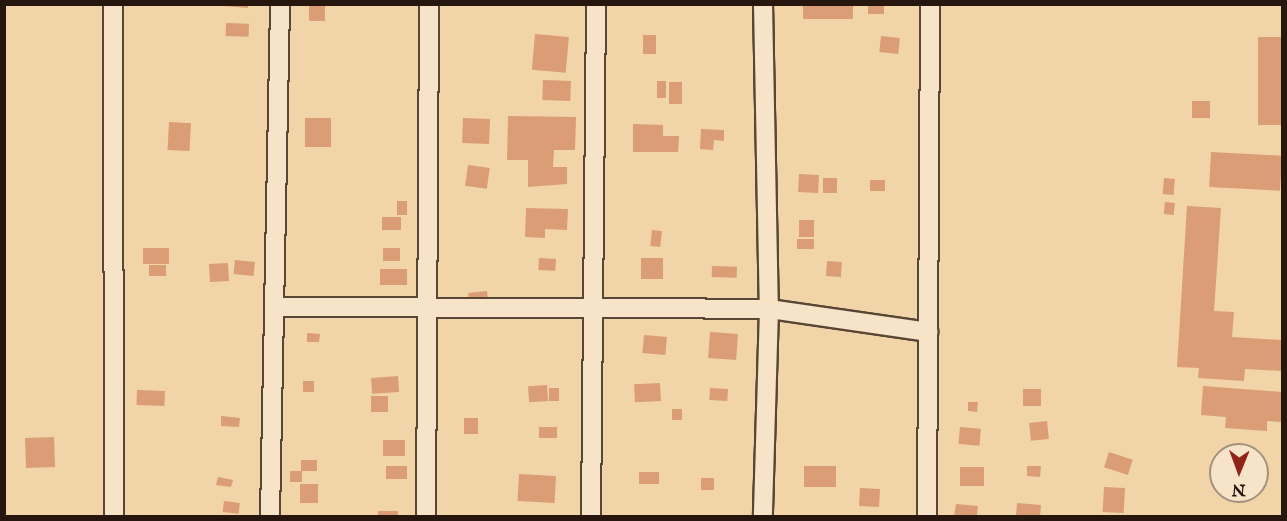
<!DOCTYPE html>
<style>
body{margin:0}
#map{position:relative;width:1287px;height:521px;overflow:hidden;background:#f2d4a9;font-family:"IM FELL English",serif}
div>[style]{position:absolute}
[style*='--x']{left:calc(var(--x)*1px);top:calc(var(--y)*1px);width:calc(var(--w)*1px);rotate:calc(var(--a)*1deg)}
.building>*{inset:0;background:#da9d76;transform-origin:0 0}
.roads{filter:drop-shadow(2px 0 #594634) drop-shadow(-2px 0 #594634) drop-shadow(0 2px #594634) drop-shadow(0 -2px #594634)}
.street>*{height:18px;margin:-9px;padding:0 9px;transform-origin:9px;border-radius:9px;background:#f7e3c7}
span{translate:-50% -50%;white-space:nowrap;text-align:center;line-height:1.15;-webkit-text-stroke:4.5px #f7e3c7;paint-order:stroke}
.frame{position:absolute;inset:0;border:6px solid #26160d;pointer-events:none}
.north{position:absolute;left:1209px;top:443px;width:60px;height:60px;box-sizing:border-box;background:#f7e3c7;border:2px solid #a3917d;border-radius:50%;rotate:181deg;font-size:16px;font-weight:700;line-height:24px;text-align:center;color:#26160d}
.north::after{content:'';display:block;margin:auto;width:21px;height:27px;background:#8f2418;clip-path:polygon(50% 0,100% 100%,50% 72%,0 100%)}
</style>
<div id="map">
<div class="building">
<div style="clip-path:polygon(223px 4px,248px 4px,248px 8px,223px 6px)"></div>
<div style="left:309px;top:4px;width:16px;height:17px"></div>
<div style="left:803px;top:4px;width:50px;height:15px"></div>
<div style="left:868px;top:4px;width:16px;height:10px"></div>
<div style="left:226px;top:23px;width:23px;height:13px;rotate:2deg"></div>
<div style="left:535px;top:34px;width:34px;height:36px;rotate:5deg"></div>
<div style="left:643px;top:35px;width:13px;height:19px"></div>
<div style="left:881px;top:36px;width:19px;height:16px;rotate:6deg"></div>
<div style="left:1258px;top:37px;width:24px;height:88px"></div>
<div style="left:543px;top:80px;width:28px;height:20px;rotate:2deg"></div>
<div style="left:657px;top:81px;width:9px;height:17px"></div>
<div style="left:669px;top:82px;width:13px;height:22px"></div>
<div style="left:1192px;top:101px;width:18px;height:17px"></div>
<div style="clip-path:polygon(508px 116px,576px 117px,575px 150px,554px 150px,553px 167px,567px 167px,567px 184px,528px 187px,528px 160px,507px 160px)"></div>
<div style="left:305px;top:118px;width:26px;height:29px"></div>
<div style="left:463px;top:118px;width:27px;height:25px;rotate:2deg"></div>
<div style="left:169px;top:122px;width:22px;height:28px;rotate:3deg"></div>
<div style="clip-path:polygon(633px 124px,663px 125px,663px 136px,679px 136px,678px 152px,633px 152px)"></div>
<div style="clip-path:polygon(701px 129px,724px 130px,724px 141px,714px 140px,713px 150px,700px 149px)"></div>
<div style="left:1211px;top:152px;width:71px;height:35px;rotate:3deg"></div>
<div style="left:468px;top:165px;width:22px;height:21px;rotate:8deg"></div>
<div style="left:799px;top:174px;width:20px;height:18px;rotate:3deg"></div>
<div style="left:823px;top:178px;width:14px;height:15px"></div>
<div style="left:1164px;top:178px;width:11px;height:16px;rotate:5deg"></div>
<div style="left:870px;top:180px;width:15px;height:11px"></div>
<div style="left:397px;top:201px;width:10px;height:14px"></div>
<div style="left:1165px;top:202px;width:10px;height:12px;rotate:6deg"></div>
<div style="clip-path:polygon(1187px 206px,1221px 208px,1214px 311px,1234px 312px,1232px 337px,1282px 340px,1282px 371px,1245px 369px,1244px 381px,1198px 378px,1199px 368px,1177px 367px)"></div>
<div style="clip-path:polygon(526px 208px,568px 209px,567px 230px,545px 229px,545px 238px,525px 237px)"></div>
<div style="left:382px;top:217px;width:19px;height:13px"></div>
<div style="left:799px;top:220px;width:15px;height:17px"></div>
<div style="left:652px;top:230px;width:10px;height:16px;rotate:6deg"></div>
<div style="left:797px;top:239px;width:17px;height:10px"></div>
<div style="left:169px;top:248px;width:16px;height:26px;rotate:90deg"></div>
<div style="left:383px;top:248px;width:17px;height:13px"></div>
<div style="left:539px;top:258px;width:17px;height:12px;rotate:3deg"></div>
<div style="left:641px;top:258px;width:22px;height:21px"></div>
<div style="left:235px;top:260px;width:20px;height:14px;rotate:6deg"></div>
<div style="left:827px;top:261px;width:15px;height:15px;rotate:4deg"></div>
<div style="left:228px;top:263px;width:18px;height:19px;rotate:87deg"></div>
<div style="left:166px;top:265px;width:11px;height:17px;rotate:90deg"></div>
<div style="left:712px;top:266px;width:25px;height:11px;rotate:2deg"></div>
<div style="left:380px;top:269px;width:27px;height:16px"></div>
<div style="left:487px;top:291px;width:19px;height:19px;rotate:84deg"></div>
<div style="left:710px;top:332px;width:28px;height:26px;rotate:4deg"></div>
<div style="clip-path:polygon(307px 333px,320px 334px,319px 342px,307px 342px)"></div>
<div style="left:644px;top:335px;width:23px;height:18px;rotate:5deg"></div>
<div style="left:398px;top:376px;width:16px;height:27px;rotate:86deg"></div>
<div style="left:314px;top:381px;width:11px;height:11px;rotate:90deg"></div>
<div style="left:660px;top:383px;width:18px;height:26px;rotate:87deg"></div>
<div style="left:547px;top:385px;width:16px;height:19px;rotate:86deg"></div>
<div style="clip-path:polygon(1203px 386px,1282px 392px,1282px 422px,1267px 421px,1267px 431px,1225px 428px,1226px 417px,1201px 415px)"></div>
<div style="left:559px;top:388px;width:13px;height:10px;rotate:90deg"></div>
<div style="left:710px;top:388px;width:18px;height:12px;rotate:3deg"></div>
<div style="left:1023px;top:389px;width:18px;height:17px"></div>
<div style="left:137px;top:390px;width:28px;height:15px;rotate:2deg"></div>
<div style="left:371px;top:396px;width:17px;height:16px"></div>
<div style="clip-path:polygon(968px 402px,978px 402px,977px 412px,968px 411px)"></div>
<div style="left:672px;top:409px;width:10px;height:11px"></div>
<div style="clip-path:polygon(221px 416px,240px 418px,239px 427px,221px 426px)"></div>
<div style="left:464px;top:418px;width:14px;height:16px"></div>
<div style="left:1047px;top:421px;width:18px;height:18px;rotate:84deg"></div>
<div style="left:539px;top:427px;width:18px;height:11px"></div>
<div style="left:960px;top:427px;width:21px;height:17px;rotate:5deg"></div>
<div style="left:54px;top:437px;width:30px;height:29px;rotate:88deg"></div>
<div style="left:383px;top:440px;width:22px;height:16px"></div>
<div style="left:1109px;top:452px;width:25px;height:16px;rotate:18deg"></div>
<div style="left:301px;top:460px;width:16px;height:11px"></div>
<div style="left:386px;top:466px;width:21px;height:13px"></div>
<div style="left:804px;top:466px;width:32px;height:21px"></div>
<div style="clip-path:polygon(1027px 466px,1041px 466px,1040px 477px,1027px 476px)"></div>
<div style="left:960px;top:467px;width:24px;height:19px"></div>
<div style="left:302px;top:471px;width:11px;height:12px;rotate:90deg"></div>
<div style="left:659px;top:472px;width:12px;height:20px;rotate:90deg"></div>
<div style="left:519px;top:474px;width:37px;height:27px;rotate:3deg"></div>
<div style="clip-path:polygon(218px 477px,233px 480px,231px 487px,216px 485px)"></div>
<div style="left:701px;top:478px;width:13px;height:12px"></div>
<div style="left:300px;top:484px;width:18px;height:19px"></div>
<div style="left:1104px;top:487px;width:21px;height:25px;rotate:3deg"></div>
<div style="left:860px;top:488px;width:20px;height:18px;rotate:3deg"></div>
<div style="left:224px;top:501px;width:16px;height:11px;rotate:7deg"></div>
<div style="clip-path:polygon(1017px 503px,1041px 505px,1040px 516px,1016px 516px)"></div>
<div style="clip-path:polygon(956px 504px,978px 506px,977px 516px,954px 516px)"></div>
<div style="left:378px;top:511px;width:20px;height:5px"></div>
</div>
<div class="roads">
<div class="street">
<div style="--x:113;--y:4;--w:512;--a:89.89"></div>
<div style="--x:763;--y:4;--w:305;--a:88.9"></div>
<div style="--x:769;--y:309;--w:207;--a:91.7"></div>
<div style="--x:274;--y:307;--w:495;--a:0.2"></div>
<div style="--x:769;--y:309;--w:161;--a:8.2"></div>
<div style="--x:270;--y:516;--w:512;--a:-88.88"></div>
<div style="--x:426;--y:516;--w:512;--a:-89.66"></div>
<div style="--x:591;--y:516;--w:512;--a:-89.44"></div>
<div style="--x:927;--y:516;--w:512;--a:-89.66"></div>
</div>
</div>
<div class="frame"></div>
<div class="north">N</div>
</div>
